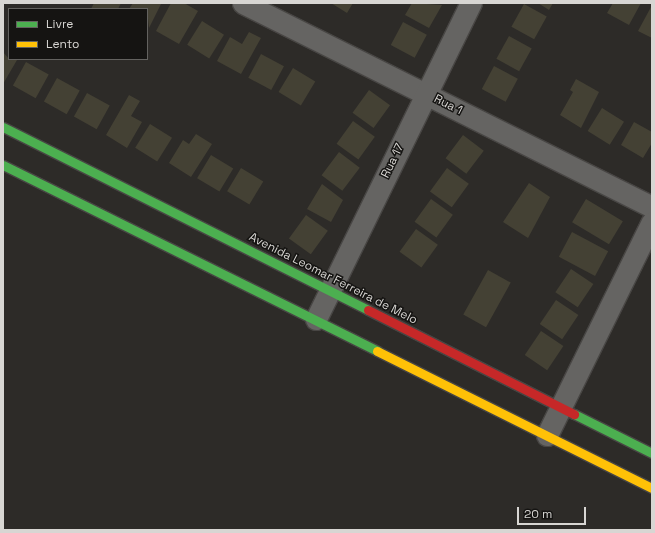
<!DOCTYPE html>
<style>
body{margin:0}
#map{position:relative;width:655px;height:533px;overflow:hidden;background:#2d2b28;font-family:"Space Grotesk",sans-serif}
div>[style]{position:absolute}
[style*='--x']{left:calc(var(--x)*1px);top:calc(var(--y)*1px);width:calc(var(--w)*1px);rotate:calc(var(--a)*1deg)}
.building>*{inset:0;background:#444134;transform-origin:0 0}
.roads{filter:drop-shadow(1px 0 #484644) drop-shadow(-1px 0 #484644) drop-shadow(0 1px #484644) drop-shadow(0 -1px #484644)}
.street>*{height:21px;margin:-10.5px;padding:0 10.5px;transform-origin:10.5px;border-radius:10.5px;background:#656462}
.fast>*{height:9px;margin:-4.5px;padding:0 4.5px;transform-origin:4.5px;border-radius:4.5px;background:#4caf50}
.slow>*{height:9px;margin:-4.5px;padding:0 4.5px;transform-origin:4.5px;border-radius:4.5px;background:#ffc107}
.jam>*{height:9px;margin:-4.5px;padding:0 4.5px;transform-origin:4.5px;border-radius:4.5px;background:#c62828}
span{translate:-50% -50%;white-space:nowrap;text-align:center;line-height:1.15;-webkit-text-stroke:3px #151412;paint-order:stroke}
.street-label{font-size:12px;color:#d8d6d3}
.frame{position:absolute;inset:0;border:4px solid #d8d6d3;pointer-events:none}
.legend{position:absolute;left:8px;top:8px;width:140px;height:52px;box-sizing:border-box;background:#151412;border:1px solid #63625f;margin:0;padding:5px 7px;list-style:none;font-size:12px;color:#d8d6d3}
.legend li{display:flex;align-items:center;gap:8px;height:20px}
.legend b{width:20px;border:1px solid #63625f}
.scale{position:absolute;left:517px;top:507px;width:69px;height:18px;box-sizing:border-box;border:2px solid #d8d6d3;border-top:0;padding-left:5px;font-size:12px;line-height:14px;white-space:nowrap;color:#d8d6d3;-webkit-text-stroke:3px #151412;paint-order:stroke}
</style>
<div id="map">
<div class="building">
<div style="clip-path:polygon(94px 3px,121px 3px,118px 9px,91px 9px)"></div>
<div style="clip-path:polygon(133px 3px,161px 4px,149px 28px,147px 9px,129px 9px)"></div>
<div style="clip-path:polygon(171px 3px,184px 3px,198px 11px,179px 44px,156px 31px)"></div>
<div style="clip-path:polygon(331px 3px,353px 3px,347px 13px)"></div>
<div style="clip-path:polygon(412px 3px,442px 5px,429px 28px,405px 15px)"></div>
<div style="clip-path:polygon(538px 3px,553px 3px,549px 10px)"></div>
<div style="clip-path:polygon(613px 3px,641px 3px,629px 25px,607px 13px)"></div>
<div style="left:524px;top:4px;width:26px;height:26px;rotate:29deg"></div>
<div style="clip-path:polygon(651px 7px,652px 7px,652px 38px,638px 31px)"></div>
<div style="left:202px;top:21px;width:26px;height:28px;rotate:32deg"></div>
<div style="left:403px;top:22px;width:27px;height:26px;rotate:28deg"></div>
<div style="clip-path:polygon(249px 32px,261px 38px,241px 74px,217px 61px,230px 37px,242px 44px)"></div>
<div style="left:509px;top:36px;width:26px;height:26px;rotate:29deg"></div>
<div style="clip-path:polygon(3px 52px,9px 59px,17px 60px,3px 84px)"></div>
<div style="left:261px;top:54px;width:26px;height:27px;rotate:28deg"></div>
<div style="left:26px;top:62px;width:26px;height:27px;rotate:29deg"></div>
<div style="left:494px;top:66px;width:27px;height:26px;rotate:28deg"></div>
<div style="left:293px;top:68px;width:26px;height:28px;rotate:31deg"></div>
<div style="left:57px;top:78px;width:26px;height:27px;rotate:29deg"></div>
<div style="clip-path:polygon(576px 79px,599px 92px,581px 128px,560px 115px,573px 92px,570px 90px)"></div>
<div style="left:369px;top:90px;width:26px;height:28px;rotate:36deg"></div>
<div style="left:87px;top:93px;width:26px;height:27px;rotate:29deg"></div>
<div style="clip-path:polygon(129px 95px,140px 101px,131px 116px,142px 122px,127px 148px,106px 135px)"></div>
<div style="left:602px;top:108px;width:26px;height:27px;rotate:32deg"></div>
<div style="left:353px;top:121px;width:27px;height:28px;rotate:36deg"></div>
<div style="clip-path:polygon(634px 122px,652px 132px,652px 143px,643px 158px,621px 145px)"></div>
<div style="left:150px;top:124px;width:26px;height:28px;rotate:32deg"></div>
<div style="clip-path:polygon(196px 134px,212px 144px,191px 177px,169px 163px,183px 140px,189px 144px)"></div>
<div style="left:463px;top:135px;width:26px;height:29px;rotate:37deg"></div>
<div style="left:339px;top:152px;width:26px;height:29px;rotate:37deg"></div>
<div style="left:211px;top:155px;width:26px;height:27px;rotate:31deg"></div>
<div style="left:241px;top:168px;width:26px;height:27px;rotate:31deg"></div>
<div style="left:447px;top:168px;width:27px;height:29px;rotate:36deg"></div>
<div style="clip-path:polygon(529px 183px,550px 197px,528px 238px,503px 222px)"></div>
<div style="clip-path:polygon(322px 184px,343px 200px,331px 222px,307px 209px)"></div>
<div style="left:431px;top:199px;width:27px;height:28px;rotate:36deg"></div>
<div style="left:586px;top:199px;width:43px;height:27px;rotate:31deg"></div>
<div style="left:306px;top:215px;width:27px;height:29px;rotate:36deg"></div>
<div style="left:416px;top:229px;width:27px;height:28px;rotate:36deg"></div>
<div style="left:572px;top:232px;width:41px;height:28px;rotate:28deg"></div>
<div style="left:571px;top:269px;width:27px;height:28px;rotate:34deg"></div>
<div style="left:488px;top:270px;width:26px;height:51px;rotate:29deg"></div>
<div style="left:556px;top:300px;width:27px;height:29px;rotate:34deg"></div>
<div style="left:541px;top:331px;width:27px;height:29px;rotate:34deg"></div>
</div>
<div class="roads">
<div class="street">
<div style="--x:243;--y:3;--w:457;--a:26.5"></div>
<div style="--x:316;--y:319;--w:352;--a:-63.9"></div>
<div style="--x:547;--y:435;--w:237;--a:-63.8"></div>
</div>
<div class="fast">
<div style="--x:3;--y:127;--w:408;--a:26.6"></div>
<div style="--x:3;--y:165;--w:418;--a:26.4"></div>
<div style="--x:574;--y:414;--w:87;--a:26.6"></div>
</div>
<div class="slow">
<div style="--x:377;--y:351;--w:307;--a:26.5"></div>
</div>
<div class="jam">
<div style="--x:368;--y:310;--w:231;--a:26.8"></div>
</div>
</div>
<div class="street-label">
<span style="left:448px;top:105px;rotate:27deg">Rua 1</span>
<span style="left:393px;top:161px;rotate:-64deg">Rua 17</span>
<span style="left:333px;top:279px;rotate:27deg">Avenida Leomar Ferreira de Melo</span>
</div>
<div class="frame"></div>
<ul class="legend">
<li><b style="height:5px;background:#4caf50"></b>Livre</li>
<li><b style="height:5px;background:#ffc107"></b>Lento</li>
</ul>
<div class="scale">20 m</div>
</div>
